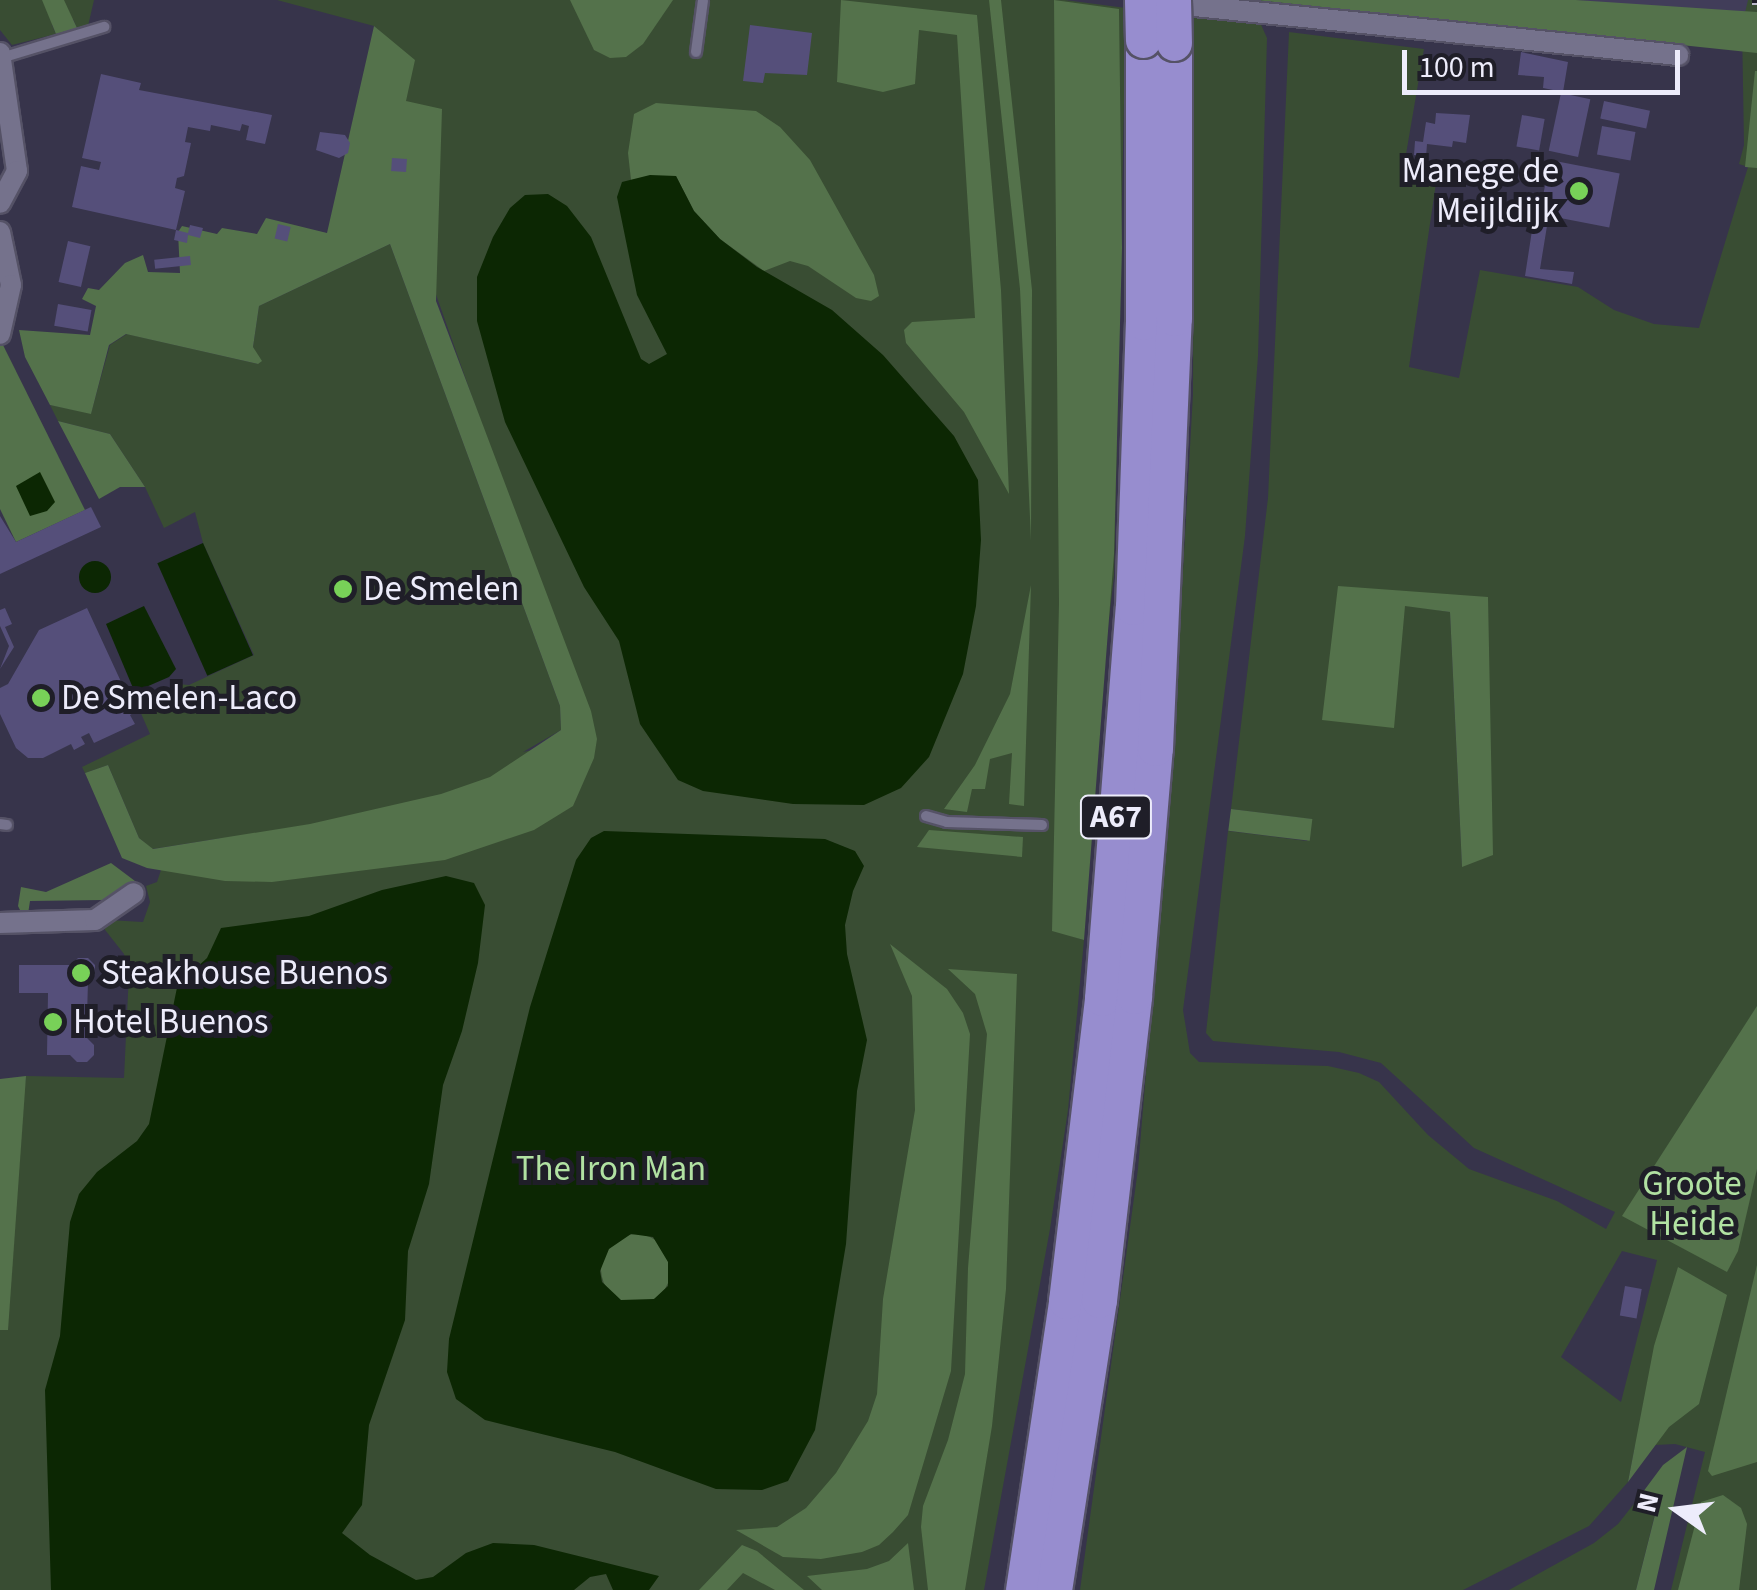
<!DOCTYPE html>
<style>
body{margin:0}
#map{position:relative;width:1757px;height:1590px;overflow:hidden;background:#37344b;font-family:"Source Sans 3",sans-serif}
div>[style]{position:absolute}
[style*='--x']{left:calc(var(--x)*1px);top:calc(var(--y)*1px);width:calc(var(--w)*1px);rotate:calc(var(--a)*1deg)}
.built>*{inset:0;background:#413d59}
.green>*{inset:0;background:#394d33}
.forest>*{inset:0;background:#54724b;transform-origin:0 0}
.round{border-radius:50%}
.water>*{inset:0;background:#0c2703;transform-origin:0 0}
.building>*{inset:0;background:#554f7a;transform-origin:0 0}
.roads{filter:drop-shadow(2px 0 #555266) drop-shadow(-2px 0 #555266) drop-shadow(0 2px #555266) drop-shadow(0 -2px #555266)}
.service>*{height:10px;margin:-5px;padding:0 5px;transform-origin:5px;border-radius:5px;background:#75728c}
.minor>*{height:20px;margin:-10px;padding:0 10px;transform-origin:10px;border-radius:10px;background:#75728c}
.motorway>*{height:35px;margin:-17.5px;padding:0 17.5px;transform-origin:17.5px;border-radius:17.5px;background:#978dcf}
.rail>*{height:9px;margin-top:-4.5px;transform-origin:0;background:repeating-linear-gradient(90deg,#1f1e28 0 15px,#bcbacb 0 30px);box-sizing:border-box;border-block:2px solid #bcbacb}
.bridges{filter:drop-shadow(2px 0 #555266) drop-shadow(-2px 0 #555266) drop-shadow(0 2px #555266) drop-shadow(0 -2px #555266)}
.motorway-bridge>*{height:35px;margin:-17.5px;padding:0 17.5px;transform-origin:17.5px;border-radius:17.5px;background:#978dcf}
.dots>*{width:28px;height:28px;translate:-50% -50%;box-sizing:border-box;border:5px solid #1f1e28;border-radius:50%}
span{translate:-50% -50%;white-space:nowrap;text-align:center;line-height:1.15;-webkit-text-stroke:10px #1f1e28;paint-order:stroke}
.shield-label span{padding:2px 8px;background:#1f1e28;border:2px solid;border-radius:8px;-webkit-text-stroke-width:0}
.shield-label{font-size:32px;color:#edecfb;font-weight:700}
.poi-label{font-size:35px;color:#edecfb}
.right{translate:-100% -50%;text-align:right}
.left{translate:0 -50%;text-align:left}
.park-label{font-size:35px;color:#b1e2a2}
.north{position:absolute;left:1627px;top:1460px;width:100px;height:100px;-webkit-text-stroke:8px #1f1e28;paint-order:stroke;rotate:284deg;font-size:28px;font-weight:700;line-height:40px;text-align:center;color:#edecfb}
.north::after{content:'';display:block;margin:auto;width:35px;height:45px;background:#edecfb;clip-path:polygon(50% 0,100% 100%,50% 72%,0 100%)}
.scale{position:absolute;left:1402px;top:50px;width:278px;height:45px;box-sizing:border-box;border:5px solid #edecfb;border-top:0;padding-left:12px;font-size:30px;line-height:35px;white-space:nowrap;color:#edecfb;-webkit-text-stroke:8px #1f1e28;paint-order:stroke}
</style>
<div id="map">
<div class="built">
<div style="clip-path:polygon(1576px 0,1757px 0,1757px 12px,1650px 7px)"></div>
</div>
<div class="green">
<div style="clip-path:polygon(0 0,94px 0,88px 26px,77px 28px,73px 19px,52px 25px,56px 34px,12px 45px,0 30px)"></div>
<div style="clip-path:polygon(277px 0,1065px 0,1126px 8px,1114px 576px,1072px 936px,1084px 940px,1068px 1110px,1050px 1229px,984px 1590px,0 1590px,0 1084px,25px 1083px,26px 1076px,124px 1078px,129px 973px,124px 954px,102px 926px,108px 920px,143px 922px,150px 902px,146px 886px,157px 882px,166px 855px,222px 838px,152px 849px,139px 838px,108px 765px,85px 773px,82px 767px,150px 734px,136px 702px,178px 684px,189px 685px,254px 655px,203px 543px,195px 512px,164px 528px,145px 487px,110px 434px,58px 421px,50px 405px,91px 413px,110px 345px,127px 334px,258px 364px,253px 347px,259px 306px,390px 244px,560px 706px,561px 730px,523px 752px,592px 737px,390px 164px,383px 34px,374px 26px)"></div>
<div style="clip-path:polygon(evenodd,1748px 0,1757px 0,1757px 1590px,1671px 1590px,1705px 1452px,1675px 1444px,1635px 1446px,1628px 1482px,1589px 1526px,1463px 1590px,1080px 1590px,1138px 1169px,1173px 747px,1193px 394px,1194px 11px,1258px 18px,1267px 38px,1258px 356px,1245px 536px,1183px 1010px,1190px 1053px,1199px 1062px,1328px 1066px,1359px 1073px,1379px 1082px,1428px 1135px,1469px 1169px,1557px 1201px,1606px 1229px,1615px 1212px,1474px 1148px,1381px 1063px,1339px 1052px,1213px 1041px,1206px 1033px,1228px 831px,1307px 841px,1311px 819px,1231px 809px,1268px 498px,1289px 32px,1424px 49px,1404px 166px,1437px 176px,1409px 367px,1459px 378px,1480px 270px,1578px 287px,1614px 310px,1654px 324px,1699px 328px,1748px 167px,1739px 164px,1744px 145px,1742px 25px,1748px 0,1488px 597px,1462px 867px,1450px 612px,1405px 605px,1488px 597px,1748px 0,1622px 1251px,1657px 1260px,1621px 1402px,1561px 1357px,1622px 1251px)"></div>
<div style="clip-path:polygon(1640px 1496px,1658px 1502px,1636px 1590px,1509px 1590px,1594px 1543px,1618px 1524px)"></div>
</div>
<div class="forest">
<div style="clip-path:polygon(42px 0,64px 0,77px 28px,56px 34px)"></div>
<div style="clip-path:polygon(570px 0,673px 0,643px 44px,626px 57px,610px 58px,594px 50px)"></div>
<div style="clip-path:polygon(841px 0,977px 15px,1001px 290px,1009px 494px,964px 412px,906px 343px,904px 330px,912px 322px,975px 318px,957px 35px,919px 30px,915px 84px,883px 92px,837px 82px)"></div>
<div style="clip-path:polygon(989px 0,1001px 0,1032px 290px,1031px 541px,1020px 289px)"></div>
<div style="clip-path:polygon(1054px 0,1119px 9px,1122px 248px,1114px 554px,1084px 940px,1052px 931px,1059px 603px)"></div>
<div style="clip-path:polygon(1255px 0,1576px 0,1757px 12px,1757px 53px)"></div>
<div style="clip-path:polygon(374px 26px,415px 60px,406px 101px,442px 109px,436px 301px,591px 711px,597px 739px,594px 758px,573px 806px,534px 830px,445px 860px,272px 882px,225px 881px,147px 868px,122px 858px,85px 773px,108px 765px,139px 838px,153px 849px,310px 824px,441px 794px,490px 777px,561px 730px,560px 706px,390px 244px,259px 306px,253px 347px,262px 361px,258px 364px,126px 334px,109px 345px,91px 414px,50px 405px,25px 357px,19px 330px,90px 335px,96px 306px,82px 299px,88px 288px,99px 290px,125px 263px,143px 255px,148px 272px,180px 273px,178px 232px,182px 226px,217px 234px,222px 228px,257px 234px,266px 218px,327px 233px)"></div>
<div style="clip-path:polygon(1755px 71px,1757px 71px,1757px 168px,1745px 167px)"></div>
<div style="clip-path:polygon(656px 103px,756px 111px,780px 127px,810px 160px,874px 275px,879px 296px,871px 301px,856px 298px,808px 266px,790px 261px,764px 271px,720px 239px,694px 211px,676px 176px,631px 180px,628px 153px,634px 114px)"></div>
<div style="clip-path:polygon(0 339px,85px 510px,16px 542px,0 509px)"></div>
<div style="clip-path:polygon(58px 421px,110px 434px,145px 487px,120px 487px,99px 499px)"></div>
<div style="clip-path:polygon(1031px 585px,1024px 806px,1009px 804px,1012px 753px,990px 759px,985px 789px,972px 789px,967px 812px,944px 809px,975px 765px,1010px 694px)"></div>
<div style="clip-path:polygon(1338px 586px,1488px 597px,1493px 855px,1462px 867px,1450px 612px,1405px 606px,1394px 728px,1322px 720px)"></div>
<div style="left:1231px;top:809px;width:82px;height:22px;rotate:7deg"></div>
<div style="clip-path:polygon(929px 830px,1023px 837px,1022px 857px,917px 847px)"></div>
<div style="clip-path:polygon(111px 863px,139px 884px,103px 907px,102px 900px,30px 901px,28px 914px,22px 914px,18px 906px,21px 887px,46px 892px)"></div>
<div style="clip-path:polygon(890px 944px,947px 989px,963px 1013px,970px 1034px,951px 1371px,908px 1515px,893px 1532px,879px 1545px,862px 1552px,821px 1559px,783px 1557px,736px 1530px,777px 1527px,806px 1508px,836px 1473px,868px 1421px,877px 1394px,883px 1299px,915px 1110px,912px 996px)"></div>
<div style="clip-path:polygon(948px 969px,1017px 974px,1006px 1289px,992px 1426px,965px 1590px,928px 1590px,921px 1527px,923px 1506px,948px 1440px,965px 1374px,968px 1268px,987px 1034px,975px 994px)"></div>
<div style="clip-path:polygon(1757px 1006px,1757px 1169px,1738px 1251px,1727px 1272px,1622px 1216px)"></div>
<div style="clip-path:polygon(26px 1076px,8px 1330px,0 1330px,0 1079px)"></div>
<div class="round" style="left:601px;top:1234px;width:70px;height:70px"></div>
<div style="clip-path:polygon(1757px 1265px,1757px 1462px,1712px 1476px,1708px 1471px)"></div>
<div style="clip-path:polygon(1678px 1267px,1727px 1295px,1699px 1404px,1669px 1427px,1628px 1482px,1654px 1346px)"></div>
<div style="clip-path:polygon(1687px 1447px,1654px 1590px,1636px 1590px,1658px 1503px,1640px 1496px,1663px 1465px)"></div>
<div style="clip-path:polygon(1723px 1495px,1741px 1508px,1747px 1524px,1739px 1590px,1678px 1590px,1701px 1502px)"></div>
<div style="clip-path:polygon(908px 1543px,914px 1590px,822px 1590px,807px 1576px,867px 1569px,889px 1561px)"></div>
<div style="clip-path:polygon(742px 1545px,757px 1551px,804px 1590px,775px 1590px,743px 1573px,727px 1590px,699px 1590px)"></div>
</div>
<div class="water">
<div style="clip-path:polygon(650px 175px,676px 176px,694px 211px,720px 239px,757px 267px,832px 310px,883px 355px,954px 436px,978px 480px,981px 540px,976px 606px,963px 674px,929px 757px,901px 788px,864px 805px,793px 804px,703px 791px,678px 780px,640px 724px,619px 641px,584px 587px,505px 422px,477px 321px,477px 277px,493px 237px,510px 208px,525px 195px,548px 194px,567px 206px,591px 237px,641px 359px,649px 364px,667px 354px,637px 295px,617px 197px,622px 182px)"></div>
<div style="clip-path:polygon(40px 472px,55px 502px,47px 511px,30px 516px,16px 486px)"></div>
<div style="left:203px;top:543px;width:123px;height:50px;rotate:66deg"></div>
<div class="round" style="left:79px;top:561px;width:32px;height:32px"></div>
<div style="clip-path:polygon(144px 606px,176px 669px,169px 677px,139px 690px,133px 688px,106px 624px)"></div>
<div style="clip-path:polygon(evenodd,604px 831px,825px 839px,855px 851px,864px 866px,853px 891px,845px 925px,847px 954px,867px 1040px,857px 1091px,846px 1244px,815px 1430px,788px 1481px,762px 1490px,716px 1489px,615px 1452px,485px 1420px,456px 1399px,447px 1372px,449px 1339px,530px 1007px,576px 860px,591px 838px,604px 831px,631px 1234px,653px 1237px,668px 1262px,668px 1286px,654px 1299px,621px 1300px,602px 1282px,600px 1271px,609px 1249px,631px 1234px)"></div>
<div style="clip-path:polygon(446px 876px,474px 883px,485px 905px,478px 963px,462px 1031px,443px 1085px,429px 1184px,408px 1251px,405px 1320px,369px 1425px,362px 1505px,342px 1533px,370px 1555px,416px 1580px,433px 1577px,466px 1553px,493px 1543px,534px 1545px,659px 1576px,649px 1590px,613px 1590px,606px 1574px,590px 1577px,574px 1590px,51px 1590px,45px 1390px,60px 1336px,70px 1222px,79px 1194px,97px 1172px,137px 1141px,149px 1124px,180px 973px,195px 969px,207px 958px,221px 928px,309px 916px,382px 890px)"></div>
</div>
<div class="building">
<div style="clip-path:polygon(750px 25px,812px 33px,807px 75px,765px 73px,763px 83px,743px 81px)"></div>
<div style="clip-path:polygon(1521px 52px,1568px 62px,1563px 92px,1543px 88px,1544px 77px,1518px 75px)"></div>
<div style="clip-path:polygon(101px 74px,141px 83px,139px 90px,272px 115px,265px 144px,246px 140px,249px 126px,242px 124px,240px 131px,211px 125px,210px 131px,188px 127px,185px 142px,191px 143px,184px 176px,177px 178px,175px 188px,185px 191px,176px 230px,188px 233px,190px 225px,203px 228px,200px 238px,188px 235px,187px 243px,174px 240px,176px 230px,72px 207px,81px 166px,99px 170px,101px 162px,82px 158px)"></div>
<div style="left:1561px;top:93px;width:30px;height:59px;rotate:12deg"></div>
<div style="left:1604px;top:101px;width:47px;height:18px;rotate:12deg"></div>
<div style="clip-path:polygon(1436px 113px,1470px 115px,1466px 143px,1453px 141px,1452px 147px,1427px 144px,1426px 157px,1414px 155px,1415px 141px,1423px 142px,1426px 122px,1435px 124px)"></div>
<div style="left:1522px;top:115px;width:23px;height:32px;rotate:10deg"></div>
<div style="left:1602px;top:126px;width:34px;height:29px;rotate:10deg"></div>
<div style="clip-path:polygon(320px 132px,345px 135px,350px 143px,348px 153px,339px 158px,316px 150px)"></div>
<div style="left:392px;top:158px;width:15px;height:13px;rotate:4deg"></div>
<div style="left:1550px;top:160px;width:71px;height:55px;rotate:11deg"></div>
<div style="left:278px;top:224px;width:13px;height:15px;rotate:13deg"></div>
<div style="clip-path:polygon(1533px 224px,1547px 226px,1540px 269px,1574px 272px,1572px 284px,1525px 276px)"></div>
<div style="left:68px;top:241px;width:23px;height:42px;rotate:13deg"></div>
<div style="left:190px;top:256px;width:9px;height:36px;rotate:84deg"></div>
<div style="left:58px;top:304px;width:34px;height:22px;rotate:10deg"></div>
<div style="clip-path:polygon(91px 507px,101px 527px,0 574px,0 516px,16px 542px)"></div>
<div style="clip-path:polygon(5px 608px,12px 624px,5px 627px,14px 647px,0 669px,9px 646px,0 626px,0 610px)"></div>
<div style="clip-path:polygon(87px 608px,135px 712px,130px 715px,135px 724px,94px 743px,89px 733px,81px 737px,85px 744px,74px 750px,71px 744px,43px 758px,28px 758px,16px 748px,0 714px,0 688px,8px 684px,39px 630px)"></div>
<div style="clip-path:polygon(78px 958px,88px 958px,95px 965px,95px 975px,88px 982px,87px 1016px,87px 1038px,94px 1045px,94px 1055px,87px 1062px,77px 1062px,70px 1055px,47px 1055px,48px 993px,19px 993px,19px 965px,71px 965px)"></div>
<div style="left:1625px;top:1286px;width:17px;height:30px;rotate:10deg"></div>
</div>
<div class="roads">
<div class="service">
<div style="--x:696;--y:52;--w:52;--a:-82.3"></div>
<div style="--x:1;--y:58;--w:108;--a:-16.8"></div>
<div style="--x:926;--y:816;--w:22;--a:16"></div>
<div style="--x:947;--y:822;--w:95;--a:1.8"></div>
<div style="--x:0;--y:824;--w:7;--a:8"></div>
</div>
<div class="minor">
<div style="--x:1165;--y:3;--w:516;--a:5.79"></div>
<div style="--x:0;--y:53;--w:119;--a:81.8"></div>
<div style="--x:17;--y:171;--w:36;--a:118"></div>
<div style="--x:0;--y:232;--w:54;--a:78.3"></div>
<div style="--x:11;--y:285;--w:50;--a:102.7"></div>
<div style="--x:0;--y:923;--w:95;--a:-1.8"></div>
<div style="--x:95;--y:920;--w:47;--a:-34.7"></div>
</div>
<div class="motorway">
<div style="--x:1023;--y:1590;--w:292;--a:-81.5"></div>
<div style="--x:1066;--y:1301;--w:305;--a:-83.2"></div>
<div style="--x:1102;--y:998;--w:392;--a:-85.5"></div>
<div style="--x:1133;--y:607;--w:285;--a:-88"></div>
<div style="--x:1143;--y:322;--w:282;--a:-90"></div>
<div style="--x:1054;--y:1590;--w:293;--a:-81.2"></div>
<div style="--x:1099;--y:1300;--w:306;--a:-83.4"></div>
<div style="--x:1134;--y:996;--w:249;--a:-85.2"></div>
<div style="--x:1155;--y:748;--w:430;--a:-87.5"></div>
<div style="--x:1174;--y:318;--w:275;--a:-90"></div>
</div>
</div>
<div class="rail">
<div style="--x:1752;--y:0;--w:5;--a:0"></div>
</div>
<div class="bridges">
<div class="motorway-bridge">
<div style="--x:1142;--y:0;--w:40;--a:88.6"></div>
<div style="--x:1173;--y:0;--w:43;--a:88.7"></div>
</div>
</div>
<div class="dots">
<div style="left:1579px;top:191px;background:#78d158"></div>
<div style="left:343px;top:589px;background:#78d158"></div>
<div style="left:41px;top:698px;background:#78d158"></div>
<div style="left:81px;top:973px;background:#78d158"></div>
<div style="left:53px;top:1022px;background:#78d158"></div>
</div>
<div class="shield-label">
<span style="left:1116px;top:817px">A67</span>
</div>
<div class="poi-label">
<span class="right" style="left:1559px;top:191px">Manege de<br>Meijldijk</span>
<span class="left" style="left:363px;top:589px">De Smelen</span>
<span class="left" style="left:61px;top:698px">De Smelen-Laco</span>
<span class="left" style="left:101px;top:973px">Steakhouse Buenos</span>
<span class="left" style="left:73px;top:1022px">Hotel Buenos</span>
</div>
<div class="park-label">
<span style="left:611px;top:1169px">The Iron Man</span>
<span style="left:1692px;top:1204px">Groote<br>Heide</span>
</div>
<div class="north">N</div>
<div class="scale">100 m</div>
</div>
